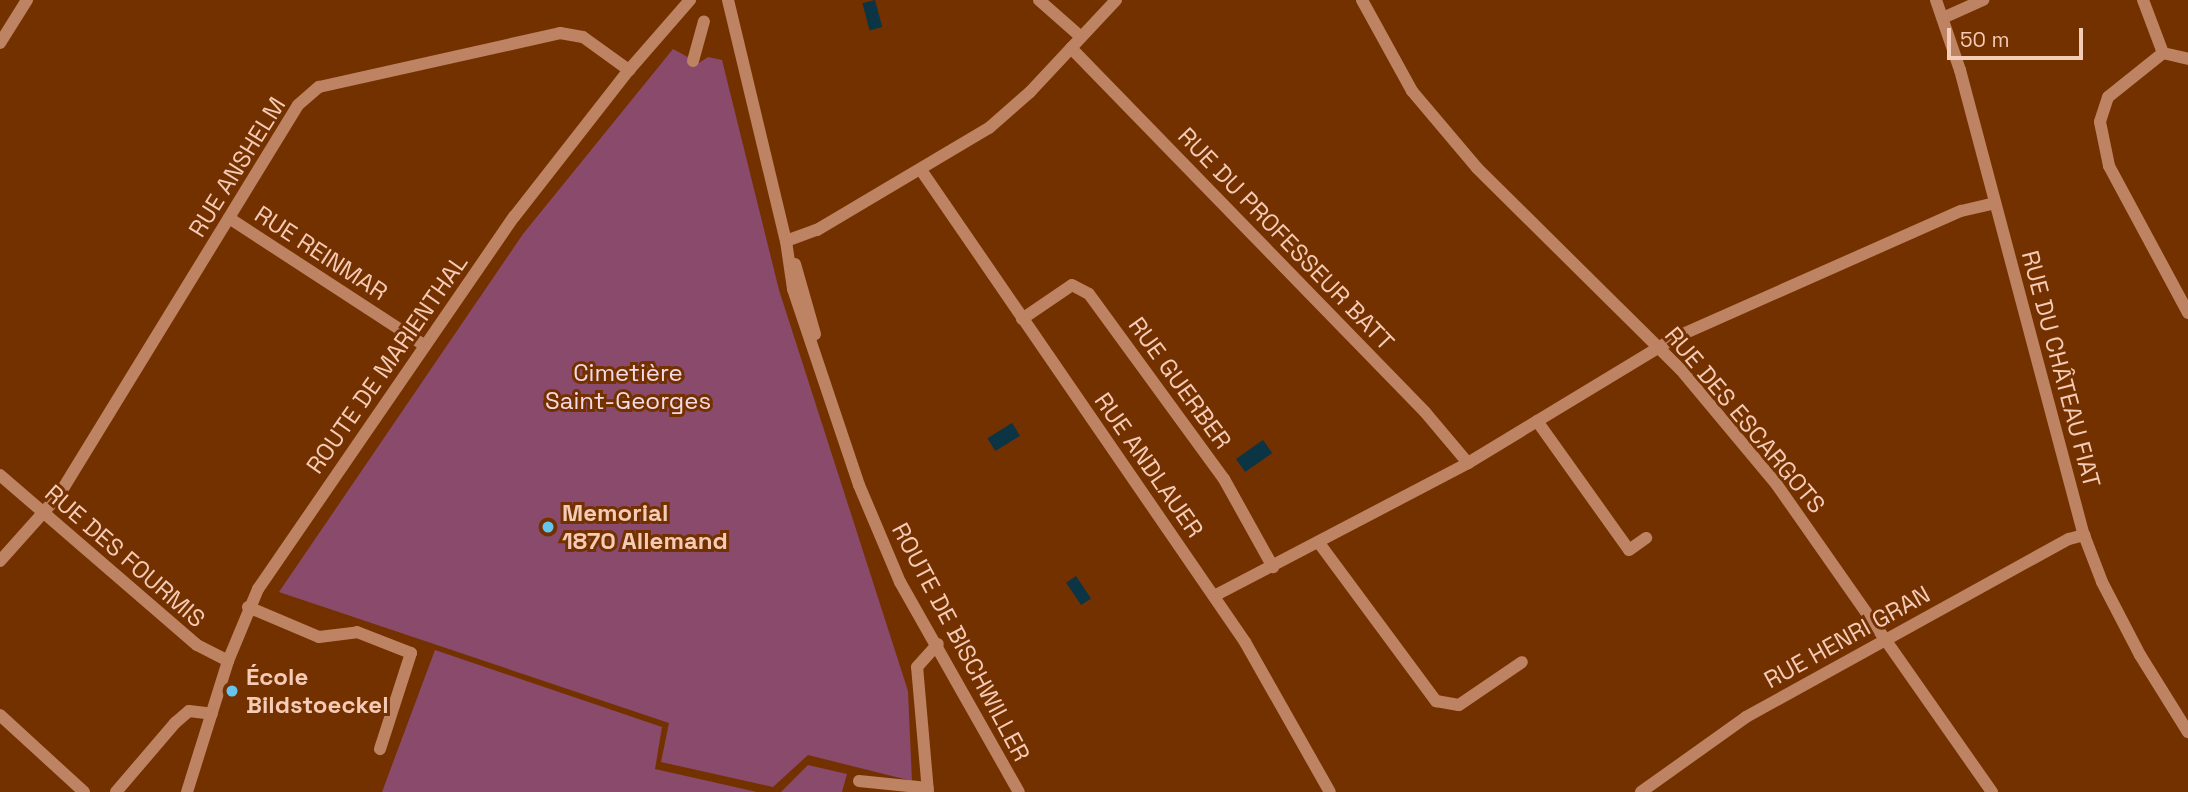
<!DOCTYPE html>
<meta charset="utf-8">
<style>
body{margin:0}
#map{position:relative;width:2188px;height:792px;overflow:hidden;background:#743100;font-family:"Space Grotesk",sans-serif}
div>[style]{position:absolute}
[style*='--x']{left:calc(var(--x)*1px);top:calc(var(--y)*1px);width:calc(var(--w)*1px);rotate:calc(var(--a)*1deg)}
.green>*{inset:0;background:#894a6b}
.water>*{inset:0;background:#0b3444;transform-origin:0 0}
.minor>*{height:12px;margin:-6px;padding:0 6px;transform-origin:6px;border-radius:6px;background:#be8363}
.dots>*{width:19px;height:19px;translate:-50% -50%;box-sizing:border-box;border:4px solid #743100;border-radius:50%}
span{translate:-50% -50%;white-space:nowrap;text-align:center;line-height:1.15;-webkit-text-stroke:6px #743100;paint-order:stroke}
.street-label{font-size:24px;color:#f4cbb6}
.park-label{font-size:24px;color:#f4dae6}
.poi-label{font-size:24px;color:#f4cbb6;font-weight:700}
.left{translate:0 -50%;text-align:left}
.scale{position:absolute;left:1947px;top:28px;width:136px;height:32px;box-sizing:border-box;border:4px solid #f4cbb6;border-top:0;padding-left:9px;font-size:21px;line-height:24px;white-space:nowrap;color:#f4cbb6;-webkit-text-stroke:5px #743100;paint-order:stroke}
</style>
<div id="map">
<div class="green">
<div style="clip-path:polygon(673px 49px,699px 63px,708px 57px,722px 60px,779px 290px,908px 691px,912px 781px,808px 755px,773px 787px,661px 762px,669px 723px,279px 592px,523px 234px)"></div>
<div style="clip-path:polygon(435px 650px,662px 727px,655px 769px,757px 792px,382px 792px)"></div>
<div style="clip-path:polygon(808px 765px,847px 774px,842px 792px,781px 792px)"></div>
</div>
<div class="water">
<div style="left:875px;top:0;width:28px;height:13px;rotate:75deg"></div>
<div style="left:1012px;top:423px;width:15px;height:29px;rotate:58deg"></div>
<div style="left:1263px;top:440px;width:16px;height:33px;rotate:55deg"></div>
<div style="left:1076px;top:576px;width:27px;height:12px;rotate:56deg"></div>
</div>
<div class="minor">
<div style="--x:728;--y:0;--w:248;--a:76.5"></div>
<div style="--x:786;--y:241;--w:49;--a:81.7"></div>
<div style="--x:793;--y:289;--w:207;--a:71.4"></div>
<div style="--x:859;--y:485;--w:105;--a:67.1"></div>
<div style="--x:900;--y:582;--w:241;--a:60.5"></div>
<div style="--x:1039;--y:0;--w:56;--a:41.4"></div>
<div style="--x:1362;--y:0;--w:104;--a:61.2"></div>
<div style="--x:1412;--y:91;--w:101;--a:49.8"></div>
<div style="--x:1477;--y:168;--w:287;--a:44.7"></div>
<div style="--x:1681;--y:370;--w:150;--a:50.1"></div>
<div style="--x:1777;--y:485;--w:375;--a:55"></div>
<div style="--x:1936;--y:0;--w:74;--a:71.1"></div>
<div style="--x:1960;--y:70;--w:481;--a:75.1"></div>
<div style="--x:2084;--y:535;--w:50;--a:69"></div>
<div style="--x:2102;--y:582;--w:82;--a:62.5"></div>
<div style="--x:2140;--y:655;--w:91;--a:58.1"></div>
<div style="--x:2143;--y:0;--w:57;--a:69.3"></div>
<div style="--x:2163;--y:53;--w:70;--a:141.3"></div>
<div style="--x:2108;--y:97;--w:26;--a:108"></div>
<div style="--x:2100;--y:122;--w:45;--a:78.4"></div>
<div style="--x:2109;--y:166;--w:167;--a:61.7"></div>
<div style="--x:1945;--y:17;--w:42;--a:-24.1"></div>
<div style="--x:0;--y:43;--w:51;--a:-57.9"></div>
<div style="--x:1071;--y:48;--w:508;--a:45.8"></div>
<div style="--x:1425;--y:412;--w:67;--a:49.9"></div>
<div style="--x:2163;--y:53;--w:26;--a:13"></div>
<div style="--x:693;--y:61;--w:41;--a:-74.6"></div>
<div style="--x:921;--y:170;--w:573;--a:55.53"></div>
<div style="--x:1245;--y:642;--w:172;--a:60.5"></div>
<div style="--x:229;--y:218;--w:234;--a:33.1"></div>
<div style="--x:786;--y:241;--w:33;--a:-20"></div>
<div style="--x:817;--y:230;--w:200;--a:-30.7"></div>
<div style="--x:989;--y:128;--w:55;--a:-41.3"></div>
<div style="--x:1030;--y:92;--w:126;--a:-46.9"></div>
<div style="--x:795;--y:264;--w:73;--a:74.1"></div>
<div style="--x:1022;--y:319;--w:60;--a:-34.2"></div>
<div style="--x:1072;--y:285;--w:19;--a:28"></div>
<div style="--x:1089;--y:294;--w:229;--a:53.9"></div>
<div style="--x:1224;--y:479;--w:101;--a:60.9"></div>
<div style="--x:1537;--y:421;--w:158;--a:54.5"></div>
<div style="--x:1629;--y:550;--w:21;--a:-35"></div>
<div style="--x:0;--y:475;--w:260;--a:40.8"></div>
<div style="--x:197;--y:645;--w:35;--a:27"></div>
<div style="--x:1319;--y:543;--w:197;--a:53.5"></div>
<div style="--x:1436;--y:701;--w:23;--a:10"></div>
<div style="--x:1459;--y:705;--w:76;--a:-34.3"></div>
<div style="--x:0;--y:561;--w:89;--a:-48.2"></div>
<div style="--x:59;--y:495;--w:457;--a:-58.5"></div>
<div style="--x:298;--y:105;--w:28;--a:-41"></div>
<div style="--x:319;--y:87;--w:247;--a:-12.6"></div>
<div style="--x:560;--y:33;--w:23;--a:10"></div>
<div style="--x:583;--y:37;--w:57;--a:35.7"></div>
<div style="--x:1214;--y:596;--w:287;--a:-27.6"></div>
<div style="--x:1468;--y:463;--w:241;--a:-31.2"></div>
<div style="--x:1674;--y:338;--w:314;--a:-23.9"></div>
<div style="--x:1961;--y:211;--w:35;--a:-13"></div>
<div style="--x:248;--y:607;--w:77;--a:22.9"></div>
<div style="--x:319;--y:637;--w:38;--a:-7"></div>
<div style="--x:357;--y:632;--w:58;--a:21.3"></div>
<div style="--x:411;--y:653;--w:101;--a:107.9"></div>
<div style="--x:0;--y:715;--w:114;--a:42.5"></div>
<div style="--x:859;--y:781;--w:69;--a:5.8"></div>
<div style="--x:116;--y:792;--w:91;--a:-49.5"></div>
<div style="--x:175;--y:723;--w:18;--a:-41"></div>
<div style="--x:189;--y:711;--w:23;--a:7"></div>
<div style="--x:187;--y:792;--w:137;--a:-72.6"></div>
<div style="--x:228;--y:661;--w:78;--a:-67.4"></div>
<div style="--x:258;--y:589;--w:452;--a:-55.5"></div>
<div style="--x:514;--y:217;--w:187;--a:-52"></div>
<div style="--x:629;--y:70;--w:93;--a:-48.9"></div>
<div style="--x:928;--y:792;--w:125;--a:-95"></div>
<div style="--x:917;--y:667;--w:31;--a:-48"></div>
<div style="--x:1641;--y:792;--w:129;--a:-35.5"></div>
<div style="--x:1746;--y:717;--w:369;--a:-28.9"></div>
<div style="--x:2069;--y:539;--w:16;--a:-15"></div>
</div>
<div class="dots">
<div style="left:548px;top:527px;background:#65c5ee"></div>
<div style="left:232px;top:691px;background:#65c5ee"></div>
</div>
<div class="street-label">
<span style="left:237px;top:167px;rotate:-58deg">RUE ANSHELM</span>
<span style="left:1286px;top:239px;rotate:46deg">RUE DU PROFESSEUR BATT</span>
<span style="left:321px;top:253px;rotate:33deg">RUE REINMAR</span>
<span style="left:387px;top:364px;rotate:-55deg">ROUTE DE MARIENTHAL</span>
<span style="left:2061px;top:369px;rotate:75deg">RUE DU CHÂTEAU FIAT</span>
<span style="left:1180px;top:383px;rotate:54deg">RUE GUERBER</span>
<span style="left:1745px;top:420px;rotate:50deg">RUE DES ESCARGOTS</span>
<span style="left:1149px;top:465px;rotate:55deg">RUE ANDLAUER</span>
<span style="left:125px;top:556px;rotate:41deg">RUE DES FOURMIS</span>
<span style="left:1847px;top:637px;rotate:-29deg">RUE HENRI GRAN</span>
<span style="left:961px;top:642px;rotate:62deg">ROUTE DE BISCHWILLER</span>
</div>
<div class="park-label">
<span style="left:628px;top:387px">Cimetière<br>Saint-Georges</span>
</div>
<div class="poi-label">
<span class="left" style="left:562px;top:527px">Memorial<br>1870 Allemand</span>
<span class="left" style="left:246px;top:691px">École<br>Bildstoeckel</span>
</div>
<div class="scale">50 m</div>
</div>
